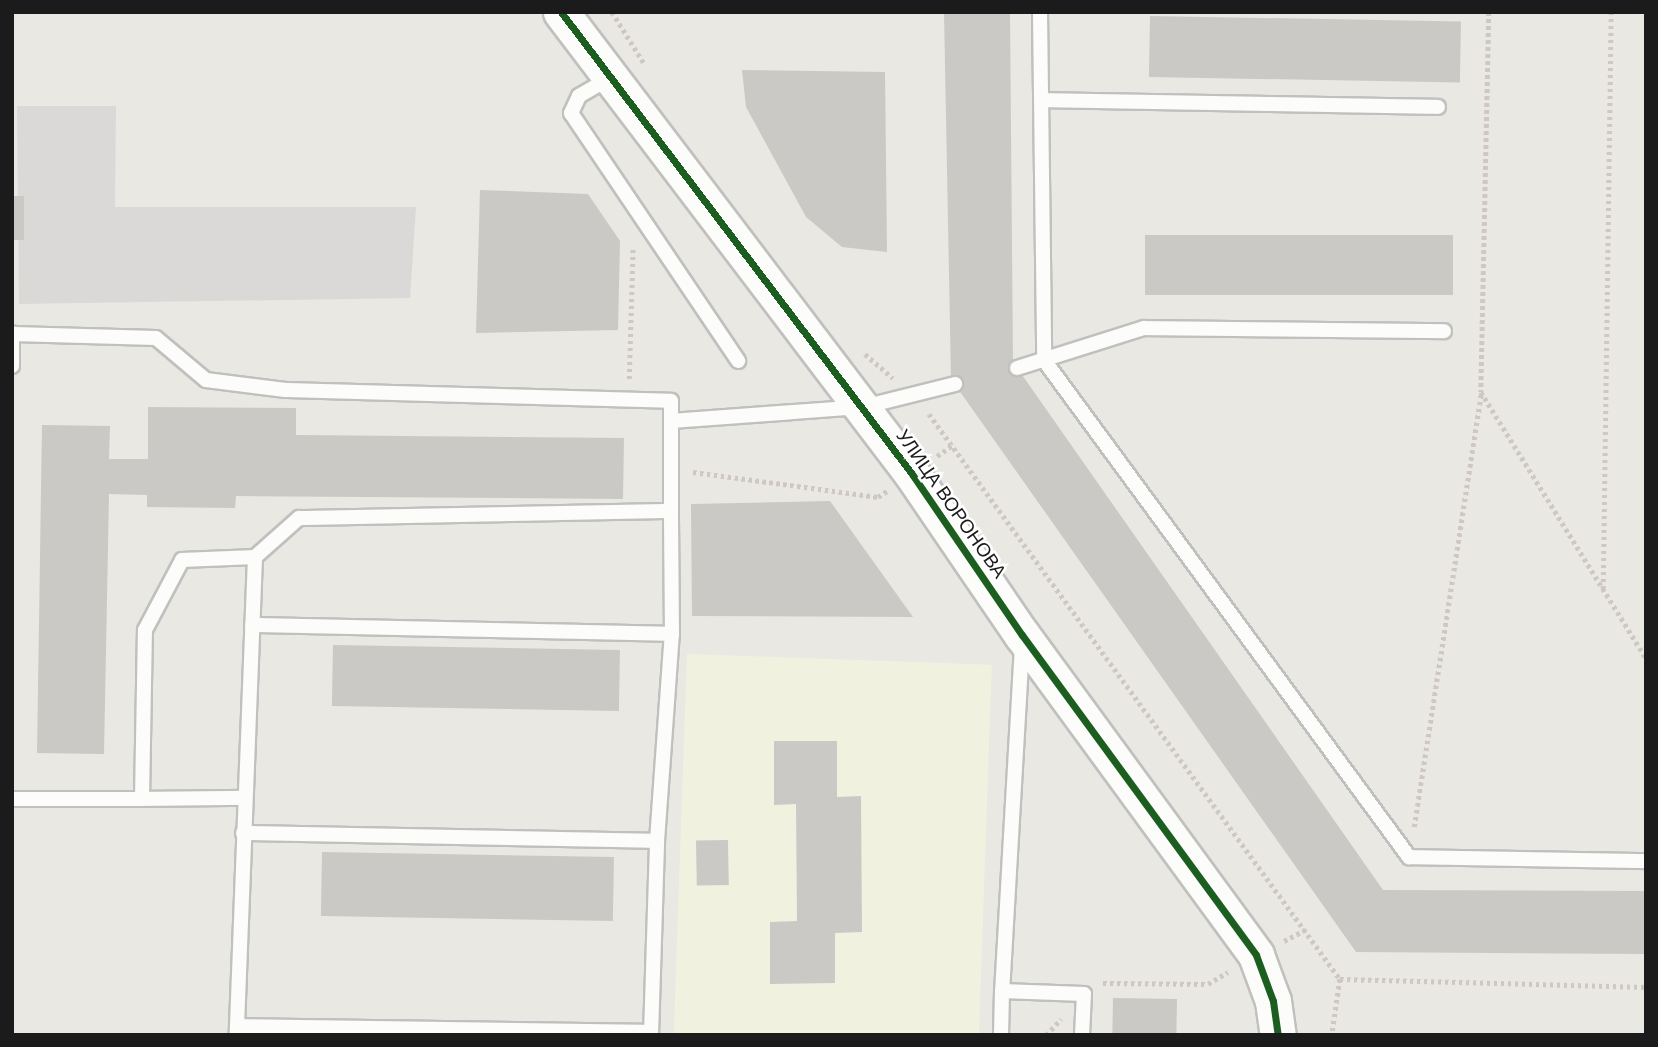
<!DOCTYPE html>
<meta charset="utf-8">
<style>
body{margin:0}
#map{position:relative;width:1658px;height:1047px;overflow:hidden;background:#e9e8e3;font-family:"DM Sans",sans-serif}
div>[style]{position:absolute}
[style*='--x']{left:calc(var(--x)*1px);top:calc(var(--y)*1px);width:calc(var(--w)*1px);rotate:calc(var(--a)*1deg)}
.education>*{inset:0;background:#f0f2df;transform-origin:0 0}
.parking>*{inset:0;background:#dad9d7}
.building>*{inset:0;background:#cac9c5;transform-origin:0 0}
.path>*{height:4.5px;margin-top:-2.25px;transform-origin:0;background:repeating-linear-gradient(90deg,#cfc7c3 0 3.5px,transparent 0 7px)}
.roads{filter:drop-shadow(2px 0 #c0c0be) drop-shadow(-2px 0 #c0c0be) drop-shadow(0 2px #c0c0be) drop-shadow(0 -2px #c0c0be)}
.service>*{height:14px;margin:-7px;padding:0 7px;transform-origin:7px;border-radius:7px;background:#fcfcfb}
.tertiary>*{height:35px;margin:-17.5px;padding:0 17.5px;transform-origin:17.5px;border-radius:17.5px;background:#fcfcfb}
.cycleway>*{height:7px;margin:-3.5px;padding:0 3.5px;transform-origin:3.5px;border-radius:3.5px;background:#1b5e20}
span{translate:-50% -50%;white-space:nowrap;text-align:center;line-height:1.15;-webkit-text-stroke:5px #fff;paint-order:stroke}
.street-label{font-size:19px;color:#1b1b1b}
.frame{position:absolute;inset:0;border:14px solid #1b1b1b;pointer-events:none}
</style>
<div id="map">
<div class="education">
<div style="left:687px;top:654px;width:305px;height:381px;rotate:2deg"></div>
</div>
<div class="parking">
<div style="clip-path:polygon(17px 106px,116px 106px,115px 207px,416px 207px,410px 298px,19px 304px)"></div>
</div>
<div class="building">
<div style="clip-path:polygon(944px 12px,1010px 12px,1013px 362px,1383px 890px,1646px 891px,1646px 954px,1356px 952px,951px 379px)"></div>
<div style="left:1150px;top:16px;width:311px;height:61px;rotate:1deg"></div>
<div style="clip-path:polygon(742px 70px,885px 72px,887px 252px,842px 247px,806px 217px,746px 107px)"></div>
<div style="clip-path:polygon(480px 190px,588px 194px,620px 241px,618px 330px,476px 333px)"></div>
<div style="left:12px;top:196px;width:12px;height:44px"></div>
<div style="left:1145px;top:235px;width:308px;height:60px"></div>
<div style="clip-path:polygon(148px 407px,296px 408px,296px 435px,624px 438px,623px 499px,236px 496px,235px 508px,147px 507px,147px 495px,109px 494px,104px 754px,37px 753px,42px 425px,110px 426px,109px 459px,148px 459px)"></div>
<div style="clip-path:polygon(830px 501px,913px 617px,692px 616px,691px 504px)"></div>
<div style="left:333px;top:645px;width:287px;height:61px;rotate:1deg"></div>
<div style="clip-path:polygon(774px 741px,837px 741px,837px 797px,861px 796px,862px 932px,835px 933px,835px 983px,770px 984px,770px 922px,797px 921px,796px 804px,774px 805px)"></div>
<div style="left:728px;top:840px;width:45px;height:32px;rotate:89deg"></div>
<div style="left:322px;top:852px;width:292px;height:64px;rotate:1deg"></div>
<div style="left:1113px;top:998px;width:64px;height:37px;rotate:1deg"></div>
</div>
<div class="path">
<div style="--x:612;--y:12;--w:60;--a:57.9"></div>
<div style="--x:1489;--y:12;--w:380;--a:91.2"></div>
<div style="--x:1481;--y:392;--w:313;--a:58.2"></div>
<div style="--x:865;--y:354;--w:37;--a:41"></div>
<div style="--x:629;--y:379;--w:131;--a:-88.3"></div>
<div style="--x:929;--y:414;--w:699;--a:53.97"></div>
<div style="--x:1340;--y:979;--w:57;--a:98.1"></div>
<div style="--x:937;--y:456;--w:21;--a:-35"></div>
<div style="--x:693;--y:472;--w:187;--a:7.7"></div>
<div style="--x:878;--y:497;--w:11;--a:-34"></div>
<div style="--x:1603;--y:589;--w:577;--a:-89.21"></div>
<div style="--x:1414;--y:827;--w:439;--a:-81.2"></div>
<div style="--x:1284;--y:941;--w:24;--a:-28"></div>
<div style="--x:1340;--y:979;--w:306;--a:1.5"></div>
<div style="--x:1103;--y:983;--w:105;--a:0.5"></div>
<div style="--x:1208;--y:984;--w:23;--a:-31"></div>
<div style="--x:1046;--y:1035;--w:22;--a:-47"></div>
</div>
<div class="roads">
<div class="service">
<div style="--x:1040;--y:12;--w:348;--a:89.3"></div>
<div style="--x:1044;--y:360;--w:617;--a:53.71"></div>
<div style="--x:1409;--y:857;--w:237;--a:1"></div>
<div style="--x:610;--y:78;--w:36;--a:150"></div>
<div style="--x:579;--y:96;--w:19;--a:115"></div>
<div style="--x:571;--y:113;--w:299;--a:56"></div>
<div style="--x:1043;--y:100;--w:395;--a:1"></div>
<div style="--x:12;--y:333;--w:33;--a:90"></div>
<div style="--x:13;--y:334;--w:143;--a:1.6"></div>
<div style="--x:156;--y:338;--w:65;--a:40"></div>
<div style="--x:206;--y:380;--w:80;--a:7.2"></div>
<div style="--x:285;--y:390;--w:386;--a:1.6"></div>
<div style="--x:671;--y:401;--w:110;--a:90"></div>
<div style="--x:671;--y:511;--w:372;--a:178.9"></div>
<div style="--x:299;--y:518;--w:59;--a:138.4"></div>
<div style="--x:255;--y:557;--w:478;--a:92.2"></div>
<div style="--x:1017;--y:368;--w:133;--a:-17.5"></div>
<div style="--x:1144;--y:328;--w:300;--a:0.6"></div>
<div style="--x:671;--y:421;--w:193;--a:-4.2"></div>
<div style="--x:863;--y:407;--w:95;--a:-14"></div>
<div style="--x:252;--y:625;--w:420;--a:1.2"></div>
<div style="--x:1022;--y:646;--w:346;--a:93.3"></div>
<div style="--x:1002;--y:991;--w:82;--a:2.1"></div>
<div style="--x:1084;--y:994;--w:41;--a:92.8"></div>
<div style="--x:12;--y:799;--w:130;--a:0"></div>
<div style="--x:142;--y:799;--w:169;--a:-89"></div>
<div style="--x:145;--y:630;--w:79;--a:-62.1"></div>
<div style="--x:182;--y:560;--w:73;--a:-2.4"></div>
<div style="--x:142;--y:799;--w:103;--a:-0.6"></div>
<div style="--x:243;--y:833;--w:414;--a:1.1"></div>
<div style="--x:237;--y:1026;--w:414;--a:0.8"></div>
<div style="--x:651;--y:1035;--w:194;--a:-88.2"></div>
<div style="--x:657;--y:841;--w:208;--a:-85.9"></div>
<div style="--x:672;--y:634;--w:123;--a:-90.5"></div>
<div style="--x:1001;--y:1035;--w:44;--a:-88.7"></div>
</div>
<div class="tertiary">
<div style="--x:561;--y:12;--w:580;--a:52.77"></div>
<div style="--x:912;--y:474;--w:195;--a:55.7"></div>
<div style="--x:1022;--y:635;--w:396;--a:53.8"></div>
<div style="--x:1256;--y:955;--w:49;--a:69.7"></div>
<div style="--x:1273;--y:1001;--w:34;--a:82"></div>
</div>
</div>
<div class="cycleway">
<div style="--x:561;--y:12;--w:580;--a:52.77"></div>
<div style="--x:912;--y:474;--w:195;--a:55.7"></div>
<div style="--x:1022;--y:635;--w:396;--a:53.8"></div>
<div style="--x:1256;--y:955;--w:49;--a:69.7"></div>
<div style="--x:1273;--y:1001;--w:34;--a:82"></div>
</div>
<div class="street-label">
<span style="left:951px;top:504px;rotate:55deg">УЛИЦА ВОРОНОВА</span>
</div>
<div class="frame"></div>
</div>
